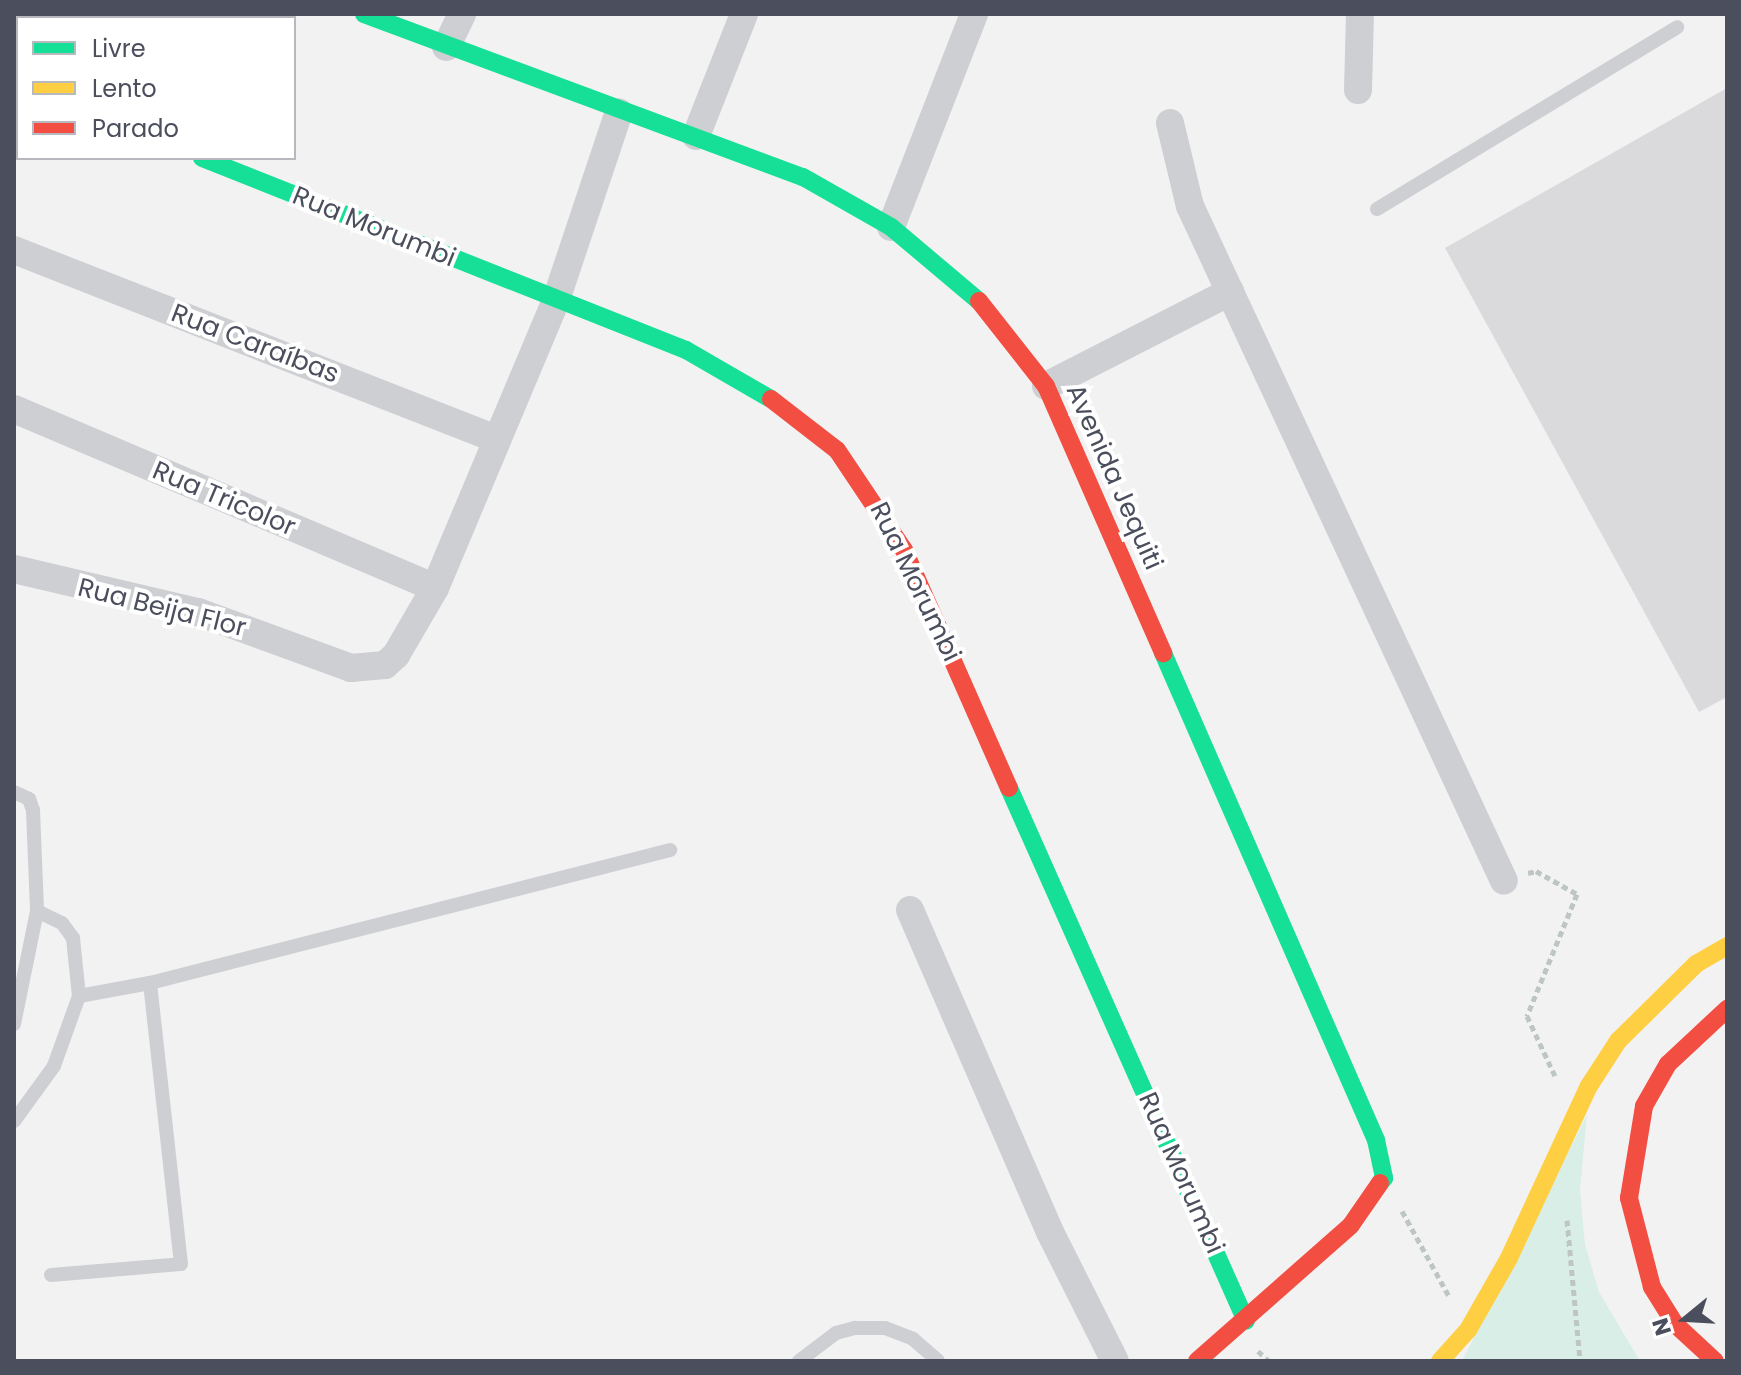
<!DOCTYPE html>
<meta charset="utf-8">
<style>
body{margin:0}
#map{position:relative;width:1741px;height:1375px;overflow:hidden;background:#f3f2f2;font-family:Poppins,sans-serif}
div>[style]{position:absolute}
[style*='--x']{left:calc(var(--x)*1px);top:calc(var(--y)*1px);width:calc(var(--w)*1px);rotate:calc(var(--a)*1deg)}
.green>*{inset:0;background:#daeee8}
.building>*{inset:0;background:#dadadc}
.path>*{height:5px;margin-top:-2.5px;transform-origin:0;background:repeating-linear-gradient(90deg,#bdc5c5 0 6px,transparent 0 10px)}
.lane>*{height:14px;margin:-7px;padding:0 7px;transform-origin:7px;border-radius:7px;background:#cecfd3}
.street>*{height:28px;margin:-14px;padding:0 14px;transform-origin:14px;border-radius:14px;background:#cecfd3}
.fast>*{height:18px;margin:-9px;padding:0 9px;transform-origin:9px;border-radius:9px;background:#16e098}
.slow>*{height:18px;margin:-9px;padding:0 9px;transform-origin:9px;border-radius:9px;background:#ffcf43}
.jam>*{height:18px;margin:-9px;padding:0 9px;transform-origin:9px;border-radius:9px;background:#f24e42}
span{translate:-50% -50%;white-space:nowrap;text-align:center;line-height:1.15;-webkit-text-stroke:8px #fff;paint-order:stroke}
.street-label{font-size:26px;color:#4b4f5d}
.frame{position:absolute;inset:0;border:16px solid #4b4f5d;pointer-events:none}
.legend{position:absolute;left:16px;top:16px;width:280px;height:144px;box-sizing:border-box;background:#fff;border:2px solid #b7b9be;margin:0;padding:10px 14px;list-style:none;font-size:24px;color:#4b4f5d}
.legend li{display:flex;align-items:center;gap:16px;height:40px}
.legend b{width:40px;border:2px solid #b7b9be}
.north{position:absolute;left:1645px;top:1279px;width:80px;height:80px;-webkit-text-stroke:6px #fff;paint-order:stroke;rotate:252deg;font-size:22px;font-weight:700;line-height:32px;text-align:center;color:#4b4f5d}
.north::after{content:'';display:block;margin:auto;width:28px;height:36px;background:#4b4f5d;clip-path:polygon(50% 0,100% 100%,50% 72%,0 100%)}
</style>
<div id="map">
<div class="green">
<div style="clip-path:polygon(1587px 1115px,1580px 1190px,1585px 1244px,1599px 1292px,1640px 1361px,1462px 1361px)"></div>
</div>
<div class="building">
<div style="clip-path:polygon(1727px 88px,1727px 697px,1699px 712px,1445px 248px)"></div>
</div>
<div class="path">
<div style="--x:1528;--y:873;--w:8;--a:-14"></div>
<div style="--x:1536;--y:871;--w:47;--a:29.3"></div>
<div style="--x:1577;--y:894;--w:132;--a:112.3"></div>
<div style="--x:1527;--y:1016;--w:66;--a:65"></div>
<div style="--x:1402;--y:1211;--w:97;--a:61.1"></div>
<div style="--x:1567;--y:1220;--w:142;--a:84.7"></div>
<div style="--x:1258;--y:1351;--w:15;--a:42"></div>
</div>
<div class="lane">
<div style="--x:1377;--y:209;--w:351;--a:-31.2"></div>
<div style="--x:14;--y:792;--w:17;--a:25"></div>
<div style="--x:29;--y:799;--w:12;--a:70"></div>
<div style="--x:33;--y:810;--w:101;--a:87.7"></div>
<div style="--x:37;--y:911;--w:28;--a:26"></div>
<div style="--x:62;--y:923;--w:19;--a:54"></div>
<div style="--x:73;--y:938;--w:58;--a:84.1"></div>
<div style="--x:79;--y:996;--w:74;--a:109.7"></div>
<div style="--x:54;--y:1066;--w:68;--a:126"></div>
<div style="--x:79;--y:996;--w:72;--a:-10.4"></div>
<div style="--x:150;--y:983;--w:537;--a:-14.35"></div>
<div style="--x:14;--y:1024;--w:115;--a:-78.5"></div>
<div style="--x:51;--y:1275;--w:130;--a:-4.8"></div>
<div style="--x:181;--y:1264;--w:283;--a:-96.3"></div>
<div style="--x:799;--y:1361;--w:46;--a:-37.1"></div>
<div style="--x:836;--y:1333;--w:20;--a:-15"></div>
<div style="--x:855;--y:1328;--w:30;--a:0"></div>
<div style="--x:885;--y:1328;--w:30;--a:21"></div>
<div style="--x:913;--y:1339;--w:33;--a:41"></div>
</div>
<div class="street">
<div style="--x:446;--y:47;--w:37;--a:-64"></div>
<div style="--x:14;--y:83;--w:4;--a:27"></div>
<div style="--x:1358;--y:90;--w:76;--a:-88.5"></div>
<div style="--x:1170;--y:123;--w:85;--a:76.5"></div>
<div style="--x:1190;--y:206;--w:744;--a:65.05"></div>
<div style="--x:696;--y:136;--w:131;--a:-68.5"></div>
<div style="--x:891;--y:227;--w:229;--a:-68.7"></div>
<div style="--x:14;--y:250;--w:518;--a:21.41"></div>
<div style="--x:1046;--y:386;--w:207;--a:-27.1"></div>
<div style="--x:14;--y:409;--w:457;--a:23"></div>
<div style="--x:14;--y:569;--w:189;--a:13.2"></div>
<div style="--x:198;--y:612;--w:163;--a:20.1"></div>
<div style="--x:351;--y:668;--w:34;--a:-5"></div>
<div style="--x:385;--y:665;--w:15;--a:-42"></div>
<div style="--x:396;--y:655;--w:78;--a:-59.8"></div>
<div style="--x:435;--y:588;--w:312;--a:-67.2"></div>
<div style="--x:556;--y:300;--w:198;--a:-71.5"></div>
<div style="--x:910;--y:910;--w:351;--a:66.5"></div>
<div style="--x:1050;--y:1232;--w:144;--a:63.3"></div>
</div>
<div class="fast">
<div style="--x:364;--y:14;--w:468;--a:20.4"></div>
<div style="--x:803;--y:177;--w:101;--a:29.6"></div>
<div style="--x:891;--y:227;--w:115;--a:40.1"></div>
<div style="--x:202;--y:158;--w:521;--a:21.64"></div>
<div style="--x:686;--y:350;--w:98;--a:30"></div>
<div style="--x:1163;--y:653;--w:532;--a:66.38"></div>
<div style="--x:1376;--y:1140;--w:39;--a:78"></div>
<div style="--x:1384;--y:1178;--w:6;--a:129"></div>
<div style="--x:1009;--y:788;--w:583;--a:66.03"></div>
</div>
<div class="slow">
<div style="--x:1440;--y:1361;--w:42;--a:-47.9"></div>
<div style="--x:1468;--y:1330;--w:83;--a:-60.3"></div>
<div style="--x:1509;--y:1258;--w:190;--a:-65.1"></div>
<div style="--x:1589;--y:1086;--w:54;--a:-57.2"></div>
<div style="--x:1618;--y:1041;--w:110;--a:-44.6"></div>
<div style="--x:1696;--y:964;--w:36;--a:-30"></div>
</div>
<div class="jam">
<div style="--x:979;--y:301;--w:108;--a:51.8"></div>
<div style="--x:1046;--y:386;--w:292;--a:66.3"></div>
<div style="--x:771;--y:399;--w:83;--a:37.7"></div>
<div style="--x:837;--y:450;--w:120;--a:56.2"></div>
<div style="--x:904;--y:550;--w:260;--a:66.2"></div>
<div style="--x:1197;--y:1361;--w:205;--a:-41.4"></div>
<div style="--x:1351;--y:1225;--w:51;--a:-55.4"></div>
<div style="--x:1715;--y:1361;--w:54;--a:-137.2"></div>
<div style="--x:1675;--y:1324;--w:44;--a:-121.9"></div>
<div style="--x:1652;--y:1287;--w:92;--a:-104.5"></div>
<div style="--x:1629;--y:1198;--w:93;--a:-80.7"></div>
<div style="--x:1644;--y:1106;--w:48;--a:-60.3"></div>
<div style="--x:1668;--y:1064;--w:81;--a:-43"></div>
</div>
<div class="street-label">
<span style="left:374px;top:227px;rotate:22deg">Rua Morumbi</span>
<span style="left:255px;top:344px;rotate:21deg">Rua Caraíbas</span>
<span style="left:1114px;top:477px;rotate:66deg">Avenida Jequiti</span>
<span style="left:224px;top:499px;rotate:23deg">Rua Tricolor</span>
<span style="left:915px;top:582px;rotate:64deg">Rua Morumbi</span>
<span style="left:162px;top:608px;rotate:14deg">Rua Beija Flor</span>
<span style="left:1181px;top:1173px;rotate:66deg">Rua Morumbi</span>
</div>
<div class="frame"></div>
<ul class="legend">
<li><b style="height:10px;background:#16e098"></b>Livre</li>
<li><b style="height:10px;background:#ffcf43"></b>Lento</li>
<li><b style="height:10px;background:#f24e42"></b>Parado</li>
</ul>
<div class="north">N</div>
</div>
